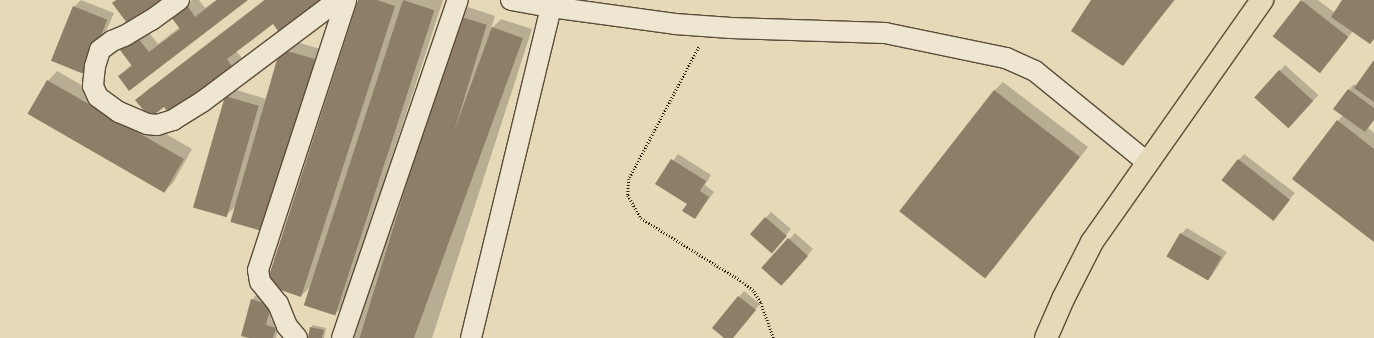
<!DOCTYPE html>
<style>
body{margin:0}
#map{position:relative;width:1374px;height:338px;overflow:hidden;background:#e5d9b8;font-family:"IM FELL Double Pica",serif}
div>[style]{position:absolute}
[style*='--x']{left:calc(var(--x)*1px);top:calc(var(--y)*1px);width:calc(var(--w)*1px);rotate:calc(var(--a)*1deg)}
.shadow>*{inset:0;background:#0003;transform-origin:0 0}
.building>*{inset:0;background:#8d7f67;transform-origin:0 0}
.path>*{height:2.5px;margin-top:-1.25px;transform-origin:0;background:repeating-linear-gradient(90deg,#2d1d10 0 1px,transparent 0 3px)}
.roads{filter:drop-shadow(1px 0 #5b4c3a) drop-shadow(-1px 0 #5b4c3a) drop-shadow(0 1px #5b4c3a) drop-shadow(0 -1px #5b4c3a)}
.street>*{height:20px;margin:-10px;padding:0 10px;transform-origin:10px;border-radius:10px;background:#eee6d1}
.highway>*{height:22px;margin:-11px;padding:0 11px;transform-origin:11px;border-radius:11px;background:#e5d9b8}
span{translate:-50% -50%;white-space:nowrap;text-align:center;line-height:1.15;-webkit-text-stroke:3.5px #eee6d1;paint-order:stroke}
</style>
<div id="map">
<div class="shadow">
<div style="clip-path:polygon(81px 0,114px 13px,91px 65px,74px 7px)"></div>
<div style="clip-path:polygon(192px 0,199px 0,205px 8px,216px 0,246px 0,119px 76px,132px 64px,121px 50px,146px 29px,158px 44px,180px 27px,181px 8px)"></div>
<div style="clip-path:polygon(264px 0,325px 0,273px 23px,236px 51px,242px 58px,233px 67px,164px 106px,137px 100px,146px 91px)"></div>
<div style="clip-path:polygon(359px 0,403px 0,402px 2px,404px 0,443px 0,344px 305px,335px 314px,312px 285px,301px 296px)"></div>
<div style="clip-path:polygon(1093px 0,1175px 0,1122px 65px)"></div>
<div style="clip-path:polygon(1303px 0,1318px 0,1335px 13px,1343px 0,1374px 0,1374px 39px,1370px 43px,1353px 31px,1320px 72px,1274px 36px)"></div>
<div style="clip-path:polygon(468px 7px,495px 16px,491px 29px,501px 19px,532px 29px,432px 338px,354px 338px,459px 16px)"></div>
<div style="clip-path:polygon(290px 40px,324px 50px,234px 208px,225px 216px,226px 97px,233px 89px,266px 99px)"></div>
<div style="clip-path:polygon(1374px 61px,1374px 120px,1368px 128px,1374px 133px,1374px 241px,1338px 121px,1343px 115px,1349px 90px,1354px 84px,1357px 86px)"></div>
<div style="left:1285px;top:65px;width:45px;height:44px;rotate:42deg"></div>
<div style="clip-path:polygon(57px 71px,192px 149px,173px 183px,164px 192px,29px 114px,48px 81px)"></div>
<div style="clip-path:polygon(1003px 82px,1088px 147px,994px 268px,985px 277px,994px 91px)"></div>
<div style="clip-path:polygon(678px 154px,711px 175px,705px 185px,714px 192px,695px 218px,688px 204px,657px 183px)"></div>
<div style="clip-path:polygon(1244px 154px,1295px 193px,1273px 219px,1239px 160px)"></div>
<div style="clip-path:polygon(771px 212px,791px 229px,777px 247px,751px 234px)"></div>
<div style="clip-path:polygon(1187px 228px,1227px 252px,1213px 274px,1208px 280px,1181px 234px)"></div>
<div style="clip-path:polygon(795px 233px,813px 249px,788px 279px,763px 268px)"></div>
<div style="clip-path:polygon(744px 291px,760px 304px,732px 338px,726px 338px,713px 328px)"></div>
<div style="clip-path:polygon(257px 294px,276px 299px,271px 320px,281px 322px,276px 338px,252px 338px,252px 300px)"></div>
<div style="clip-path:polygon(313px 325px,326px 328px,324px 338px,309px 338px,311px 328px)"></div>
</div>
<div class="building">
<div style="clip-path:polygon(116px 0,166px 0,130px 27px,112px 3px)"></div>
<div style="clip-path:polygon(217px 0,248px 0,129px 91px,118px 76px,132px 66px,120px 50px,137px 37px,149px 52px,180px 29px,171px 17px,187px 5px,195px 17px)"></div>
<div style="clip-path:polygon(265px 0,326px 0,281px 35px,273px 24px,227px 59px,233px 68px,171px 116px,164px 107px,150px 118px,135px 100px)"></div>
<div style="clip-path:polygon(358px 0,377px 0,395px 6px,301px 297px,266px 285px)"></div>
<div style="left:403px;top:0;width:33px;height:321px;rotate:18deg"></div>
<div style="clip-path:polygon(1091px 0,1174px 0,1123px 66px,1071px 31px)"></div>
<div style="left:1301px;top:0;width:60px;height:46px;rotate:38deg"></div>
<div style="clip-path:polygon(1342px 0,1374px 0,1374px 39px,1370px 44px,1331px 17px)"></div>
<div style="left:73px;top:6px;width:37px;height:59px;rotate:22deg"></div>
<div style="left:458px;top:16px;width:30px;height:339px;rotate:17deg"></div>
<div style="left:492px;top:27px;width:33px;height:327px;rotate:20deg"></div>
<div style="left:280px;top:49px;width:37px;height:180px;rotate:16deg"></div>
<div style="clip-path:polygon(1374px 60px,1374px 102px,1354px 88px)"></div>
<div style="left:1279px;top:70px;width:46px;height:37px;rotate:42deg"></div>
<div style="left:47px;top:80px;width:158px;height:39px;rotate:30deg"></div>
<div style="clip-path:polygon(1348px 89px,1374px 108px,1374px 120px,1365px 132px,1333px 109px)"></div>
<div style="left:994px;top:90px;width:109px;height:154px;rotate:38deg"></div>
<div style="left:225px;top:96px;width:35px;height:116px;rotate:16deg"></div>
<div style="clip-path:polygon(1337px 120px,1374px 149px,1374px 242px,1292px 179px)"></div>
<div style="clip-path:polygon(671px 159px,706px 181px,700px 191px,709px 197px,695px 219px,682px 211px,687px 204px,655px 184px)"></div>
<div style="left:1238px;top:159px;width:66px;height:27px;rotate:38deg"></div>
<div style="left:765px;top:217px;width:29px;height:23px;rotate:41deg"></div>
<div style="left:1180px;top:233px;width:48px;height:27px;rotate:30deg"></div>
<div style="left:788px;top:238px;width:27px;height:40px;rotate:42deg"></div>
<div style="clip-path:polygon(738px 296px,756px 310px,733px 338px,724px 338px,712px 328px)"></div>
<div style="clip-path:polygon(251px 299px,271px 305px,266px 325px,276px 328px,273px 338px,249px 338px,241px 336px)"></div>
<div style="clip-path:polygon(310px 327px,324px 330px,322px 338px,308px 338px)"></div>
</div>
<div class="path">
<div style="--x:699;--y:47;--w:149;--a:117.9"></div>
<div style="--x:629;--y:179;--w:16;--a:94"></div>
<div style="--x:628;--y:195;--w:26;--a:61"></div>
<div style="--x:641;--y:218;--w:120;--a:32.1"></div>
<div style="--x:743;--y:282;--w:14;--a:39"></div>
<div style="--x:754;--y:291;--w:14;--a:60"></div>
<div style="--x:761;--y:303;--w:37;--a:70"></div>
</div>
<div class="roads">
<div class="street">
<div style="--x:179;--y:0;--w:34;--a:144"></div>
<div style="--x:151;--y:20;--w:31;--a:149"></div>
<div style="--x:124;--y:36;--w:13;--a:157"></div>
<div style="--x:112;--y:41;--w:15;--a:143"></div>
<div style="--x:100;--y:50;--w:17;--a:107"></div>
<div style="--x:95;--y:66;--w:20;--a:96"></div>
<div style="--x:93;--y:86;--w:12;--a:66"></div>
<div style="--x:98;--y:97;--w:26;--a:36"></div>
<div style="--x:119;--y:112;--w:30;--a:23"></div>
<div style="--x:147;--y:124;--w:10;--a:6"></div>
<div style="--x:157;--y:125;--w:17;--a:-17"></div>
<div style="--x:173;--y:120;--w:34;--a:-32"></div>
<div style="--x:202;--y:102;--w:170;--a:-36.9"></div>
<div style="--x:511;--y:0;--w:41;--a:9.9"></div>
<div style="--x:551;--y:7;--w:125;--a:7.8"></div>
<div style="--x:675;--y:24;--w:56;--a:4.1"></div>
<div style="--x:731;--y:28;--w:154;--a:1.9"></div>
<div style="--x:885;--y:33;--w:124;--a:11.7"></div>
<div style="--x:1006;--y:58;--w:32;--a:24"></div>
<div style="--x:1035;--y:71;--w:146;--a:39.2"></div>
<div style="--x:297;--y:338;--w:16;--a:-130"></div>
<div style="--x:287;--y:326;--w:24;--a:-112"></div>
<div style="--x:278;--y:304;--w:28;--a:-129"></div>
<div style="--x:260;--y:282;--w:12;--a:-99"></div>
<div style="--x:258;--y:270;--w:284;--a:-71.9"></div>
<div style="--x:342;--y:338;--w:357;--a:-71.1"></div>
<div style="--x:471;--y:338;--w:341;--a:-76.4"></div>
</div>
<div class="highway">
<div style="--x:1046;--y:338;--w:43;--a:-66.4"></div>
<div style="--x:1063;--y:299;--w:64;--a:-63"></div>
<div style="--x:1092;--y:242;--w:296;--a:-54.9"></div>
</div>
</div>
</div>
